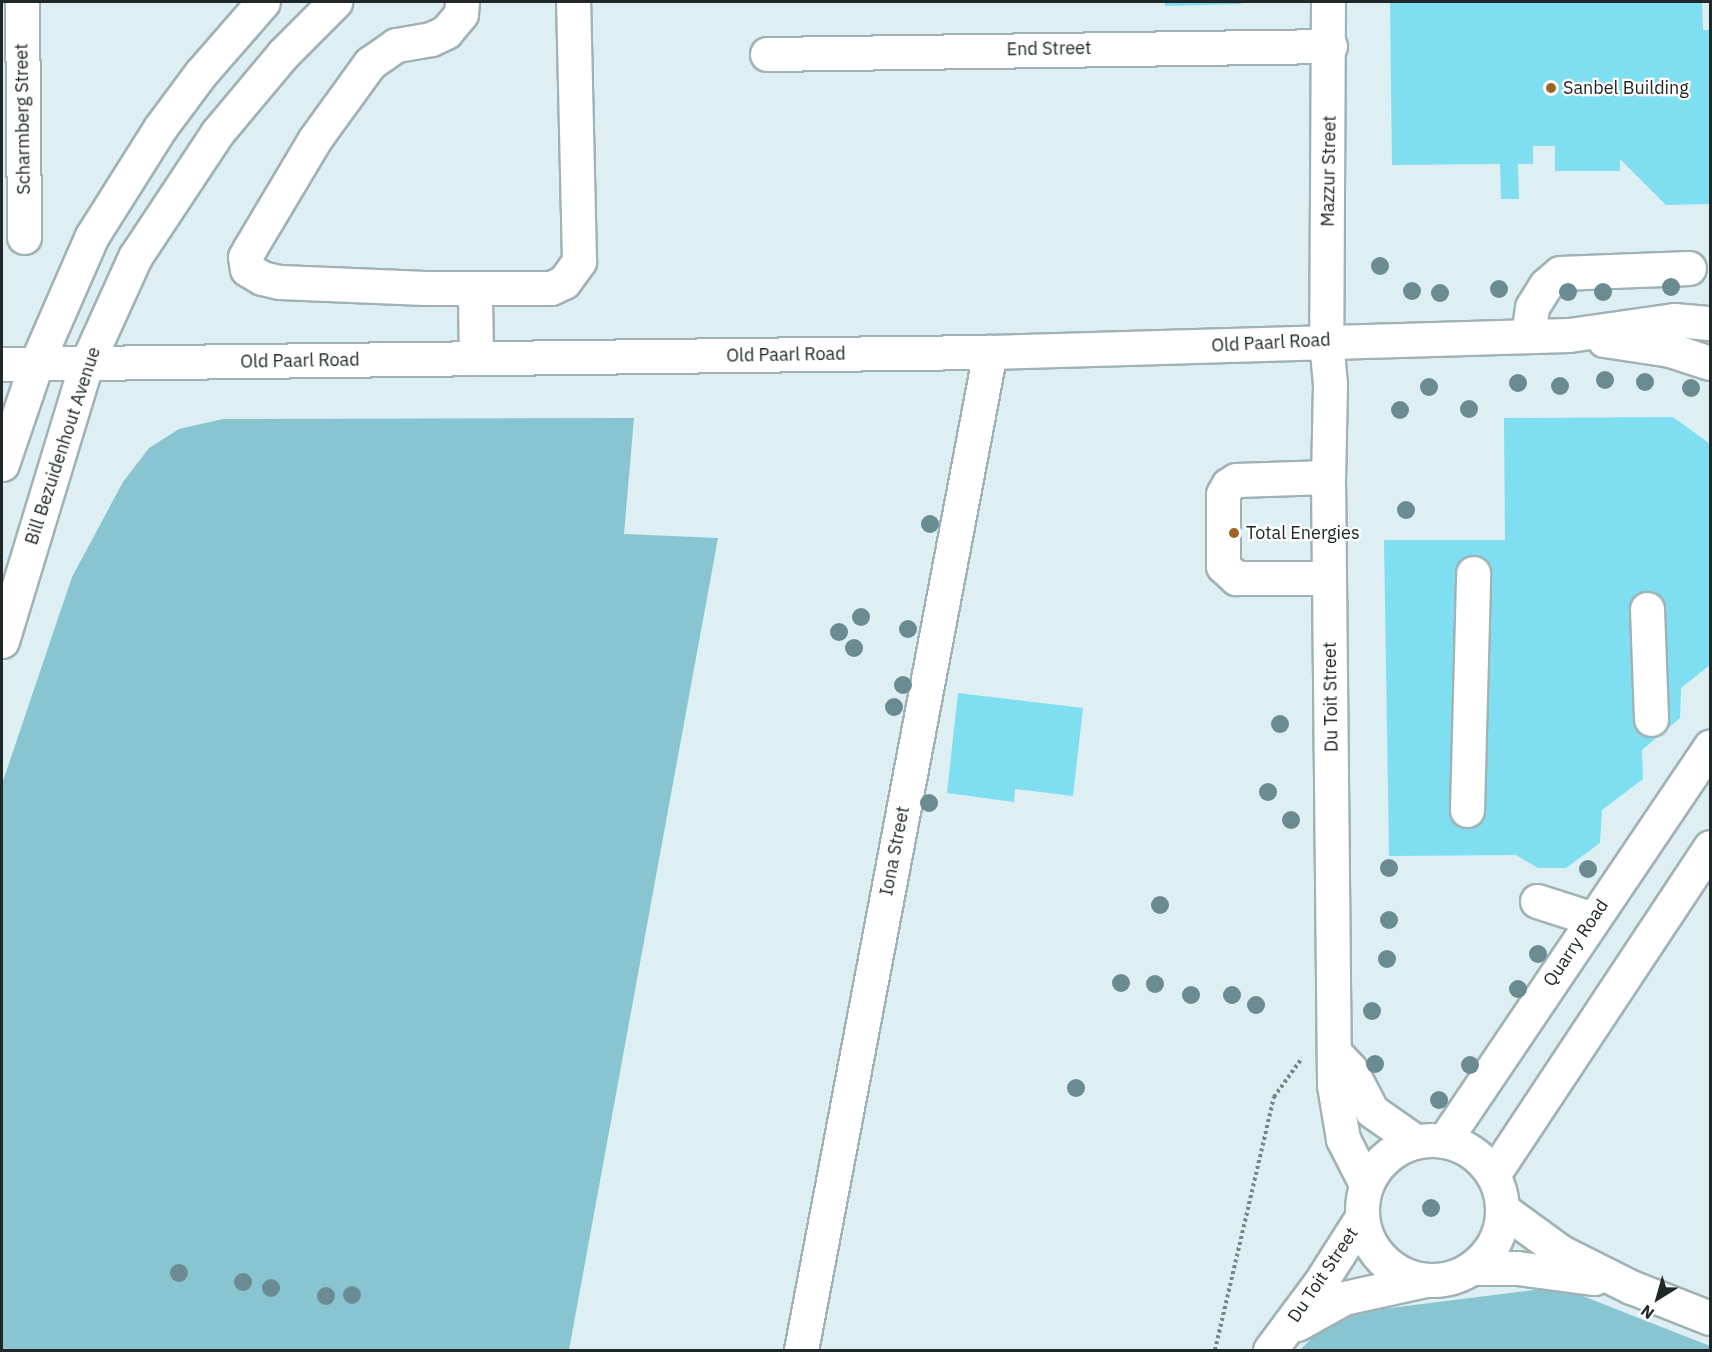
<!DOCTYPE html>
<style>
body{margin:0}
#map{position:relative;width:1712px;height:1352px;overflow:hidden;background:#ddeff3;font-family:"IBM Plex Sans",sans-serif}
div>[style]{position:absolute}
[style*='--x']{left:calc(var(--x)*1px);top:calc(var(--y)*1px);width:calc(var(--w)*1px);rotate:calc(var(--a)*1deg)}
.green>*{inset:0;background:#88c5d1}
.building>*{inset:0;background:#7fdef0}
.path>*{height:4px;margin-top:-2px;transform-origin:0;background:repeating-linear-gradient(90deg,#788486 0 3px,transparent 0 6px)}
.roads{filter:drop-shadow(2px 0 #a0b2b5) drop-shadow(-2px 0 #a0b2b5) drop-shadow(0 2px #a0b2b5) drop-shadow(0 -2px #a0b2b5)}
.minor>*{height:33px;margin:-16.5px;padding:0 16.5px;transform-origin:16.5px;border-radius:16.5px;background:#fff}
.minor>.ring{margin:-16.5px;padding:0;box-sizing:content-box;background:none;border:33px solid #fff;border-radius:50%}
.major>*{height:33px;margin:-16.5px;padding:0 16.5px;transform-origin:16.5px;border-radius:16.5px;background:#fff}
.trees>*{width:18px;height:18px;margin:-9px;border-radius:50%;background:#6a8b92}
.dots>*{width:16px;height:16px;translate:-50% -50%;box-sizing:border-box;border:3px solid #fff;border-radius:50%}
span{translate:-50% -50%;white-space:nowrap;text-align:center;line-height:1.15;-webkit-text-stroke:4.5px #fff;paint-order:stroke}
.street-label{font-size:18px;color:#202728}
.poi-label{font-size:18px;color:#202728}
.left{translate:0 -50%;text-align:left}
.frame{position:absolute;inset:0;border:3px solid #202728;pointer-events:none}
.north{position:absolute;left:1628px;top:1268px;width:60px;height:60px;-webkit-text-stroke:4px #fff;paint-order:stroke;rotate:217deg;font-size:16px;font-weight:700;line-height:24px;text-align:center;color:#202728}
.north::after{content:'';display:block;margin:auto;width:21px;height:27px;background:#202728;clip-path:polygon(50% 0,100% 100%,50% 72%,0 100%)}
</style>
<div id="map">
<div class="green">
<div style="clip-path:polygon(634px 418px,624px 534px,718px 538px,569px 1350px,2px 1350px,2px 784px,72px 577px,123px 482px,149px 448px,179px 429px,223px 419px)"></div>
<div style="clip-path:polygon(1549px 1288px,1570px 1291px,1710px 1346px,1710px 1350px,1300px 1350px,1322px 1328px,1350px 1313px)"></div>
</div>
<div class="building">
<div style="clip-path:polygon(1165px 2px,1240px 2px,1241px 4px,1165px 6px)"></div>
<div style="clip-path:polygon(1390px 2px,1702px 2px,1703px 30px,1710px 30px,1710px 204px,1666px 205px,1620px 159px,1620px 171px,1555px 171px,1555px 146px,1533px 146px,1533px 164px,1518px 164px,1519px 199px,1501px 199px,1500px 164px,1392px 165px)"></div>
<div style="clip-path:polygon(1673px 417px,1710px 444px,1710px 665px,1681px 688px,1680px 718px,1642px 750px,1643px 779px,1602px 810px,1600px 843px,1566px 868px,1538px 868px,1516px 855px,1389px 856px,1384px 540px,1505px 540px,1504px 418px)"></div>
<div style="clip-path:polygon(958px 693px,1083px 708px,1073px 796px,1015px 789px,1014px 802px,947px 793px)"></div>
</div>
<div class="path">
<div style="--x:1215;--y:1350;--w:260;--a:-76.9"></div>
<div style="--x:1274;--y:1097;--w:48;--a:-54.3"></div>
</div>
<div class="roads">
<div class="minor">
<div style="--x:22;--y:2;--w:235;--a:89.5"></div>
<div style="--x:462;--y:2;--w:12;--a:95"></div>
<div style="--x:461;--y:14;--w:23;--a:130"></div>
<div style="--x:446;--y:32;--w:17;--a:155"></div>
<div style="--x:431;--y:39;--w:36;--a:170"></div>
<div style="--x:396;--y:45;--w:32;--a:145"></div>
<div style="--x:370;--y:63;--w:94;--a:125.9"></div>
<div style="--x:315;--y:139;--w:127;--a:120.8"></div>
<div style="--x:250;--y:248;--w:10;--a:119"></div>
<div style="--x:245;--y:257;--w:12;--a:81"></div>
<div style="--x:247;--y:269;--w:17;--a:31"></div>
<div style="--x:262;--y:278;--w:18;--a:13"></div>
<div style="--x:280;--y:282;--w:145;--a:2.4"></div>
<div style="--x:425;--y:288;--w:126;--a:0"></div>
<div style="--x:551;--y:288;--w:14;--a:-25"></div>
<div style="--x:564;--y:282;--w:26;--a:-54"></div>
<div style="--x:579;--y:261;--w:259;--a:-91.3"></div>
<div style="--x:1328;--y:2;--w:338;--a:90.3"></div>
<div style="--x:1326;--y:340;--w:45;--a:84.9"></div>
<div style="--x:1330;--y:385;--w:92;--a:91.2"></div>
<div style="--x:1328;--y:477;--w:608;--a:89.43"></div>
<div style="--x:1334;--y:1085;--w:55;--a:80.5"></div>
<div style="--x:1343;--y:1139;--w:51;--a:62.9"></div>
<div style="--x:767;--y:54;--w:563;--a:-0.81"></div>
<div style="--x:466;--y:288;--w:14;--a:51"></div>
<div style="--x:475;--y:299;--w:59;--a:89"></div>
<div style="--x:1528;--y:336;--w:29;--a:-82"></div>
<div style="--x:1532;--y:307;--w:26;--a:-58"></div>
<div style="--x:1546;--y:285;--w:18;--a:-41"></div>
<div style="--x:1560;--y:273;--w:129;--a:-2.2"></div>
<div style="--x:1328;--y:477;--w:92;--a:178.1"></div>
<div style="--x:1236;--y:480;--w:9;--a:148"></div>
<div style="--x:1228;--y:485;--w:10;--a:119"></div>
<div style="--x:1223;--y:494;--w:72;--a:90"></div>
<div style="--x:1223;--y:566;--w:18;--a:43"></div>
<div style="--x:1236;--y:578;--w:93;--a:0"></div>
<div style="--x:1647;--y:609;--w:110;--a:87.9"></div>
<div style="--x:1467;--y:810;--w:237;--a:-88.5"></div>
<div style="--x:1537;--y:901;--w:59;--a:17.8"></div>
<div style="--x:1336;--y:1054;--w:21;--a:47"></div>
<div style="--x:1350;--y:1069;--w:47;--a:62.4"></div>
<div style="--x:1372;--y:1111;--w:52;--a:34.9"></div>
<div class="ring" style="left:1362px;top:1140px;width:107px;height:107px"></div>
<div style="--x:1444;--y:1141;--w:476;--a:-56"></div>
<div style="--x:1493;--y:1175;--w:393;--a:-56.5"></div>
<div style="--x:1502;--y:1209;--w:73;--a:36.1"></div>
<div style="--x:1561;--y:1252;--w:78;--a:26.6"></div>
<div style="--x:1631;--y:1287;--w:85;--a:21.4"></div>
<div style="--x:1473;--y:1268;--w:44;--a:0"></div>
<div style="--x:1517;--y:1268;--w:78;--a:7.4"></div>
<div style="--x:1297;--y:1324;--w:54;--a:-29"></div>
<div style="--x:1344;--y:1298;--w:83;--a:-12.5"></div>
<div style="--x:801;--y:1350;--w:1016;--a:-79.28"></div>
<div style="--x:1270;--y:1350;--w:84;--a:-53.3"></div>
<div style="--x:1320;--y:1283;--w:78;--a:-57.5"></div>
</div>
<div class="major">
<div style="--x:1604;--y:340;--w:67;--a:8.6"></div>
<div style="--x:1670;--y:350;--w:42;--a:18"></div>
<div style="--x:2;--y:364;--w:988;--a:-0.7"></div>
<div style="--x:990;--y:352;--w:579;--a:-1.68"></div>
<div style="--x:1569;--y:335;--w:106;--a:-8.1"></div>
<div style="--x:1674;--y:320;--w:36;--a:5"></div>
<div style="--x:2;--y:464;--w:106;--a:-71.2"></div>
<div style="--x:36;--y:364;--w:140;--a:-66.4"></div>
<div style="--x:92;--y:236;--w:128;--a:-57.8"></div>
<div style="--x:160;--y:128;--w:69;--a:-53.3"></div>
<div style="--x:201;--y:73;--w:94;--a:-48.9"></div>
<div style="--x:2;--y:641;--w:288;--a:-73.1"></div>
<div style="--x:86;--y:365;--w:119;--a:-65.6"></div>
<div style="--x:135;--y:257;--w:149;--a:-56.5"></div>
<div style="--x:217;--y:133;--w:103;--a:-50.1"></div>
<div style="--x:283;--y:54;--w:74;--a:-45"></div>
</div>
</div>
<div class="trees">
<div style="left:1380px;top:266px"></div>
<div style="left:1671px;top:287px"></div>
<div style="left:1499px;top:289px"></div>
<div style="left:1412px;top:291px"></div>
<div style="left:1568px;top:292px"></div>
<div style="left:1603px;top:292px"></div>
<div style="left:1440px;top:293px"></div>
<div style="left:1605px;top:380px"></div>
<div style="left:1645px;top:382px"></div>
<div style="left:1518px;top:383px"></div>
<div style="left:1560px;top:386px"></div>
<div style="left:1429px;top:387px"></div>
<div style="left:1691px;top:388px"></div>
<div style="left:1469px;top:409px"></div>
<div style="left:1400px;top:410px"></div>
<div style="left:1406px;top:510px"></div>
<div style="left:930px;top:524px"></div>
<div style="left:861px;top:617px"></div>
<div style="left:908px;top:629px"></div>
<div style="left:839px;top:632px"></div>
<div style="left:854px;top:648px"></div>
<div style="left:903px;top:685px"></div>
<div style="left:894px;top:707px"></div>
<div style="left:1280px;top:724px"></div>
<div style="left:1268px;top:792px"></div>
<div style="left:929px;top:803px"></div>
<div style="left:1291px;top:820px"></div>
<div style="left:1389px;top:868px"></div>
<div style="left:1588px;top:869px"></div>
<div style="left:1160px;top:905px"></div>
<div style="left:1389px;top:920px"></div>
<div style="left:1538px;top:954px"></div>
<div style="left:1387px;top:959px"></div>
<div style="left:1121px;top:983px"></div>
<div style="left:1155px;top:984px"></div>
<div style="left:1518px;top:989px"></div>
<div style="left:1191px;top:995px"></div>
<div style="left:1232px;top:995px"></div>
<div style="left:1256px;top:1005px"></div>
<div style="left:1372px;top:1011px"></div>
<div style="left:1375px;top:1064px"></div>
<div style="left:1470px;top:1065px"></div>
<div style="left:1076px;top:1088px"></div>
<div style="left:1439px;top:1100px"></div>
<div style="left:1431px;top:1208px"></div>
<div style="left:179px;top:1273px"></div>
<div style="left:243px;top:1282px"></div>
<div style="left:271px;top:1288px"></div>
<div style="left:352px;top:1295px"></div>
<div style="left:326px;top:1296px"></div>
</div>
<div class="dots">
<div style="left:1551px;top:88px;background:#9f6226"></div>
<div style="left:1234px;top:533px;background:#9f6226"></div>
</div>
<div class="street-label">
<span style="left:1049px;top:49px;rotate:-1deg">End Street</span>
<span style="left:23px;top:119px;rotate:-91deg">Scharmberg Street</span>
<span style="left:1329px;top:171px;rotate:-89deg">Mazzur Street</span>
<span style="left:1271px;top:343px;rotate:-3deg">Old Paarl Road</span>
<span style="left:786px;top:355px;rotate:-1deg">Old Paarl Road</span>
<span style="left:300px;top:361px;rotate:-1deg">Old Paarl Road</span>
<span style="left:63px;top:446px;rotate:-72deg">Bill Bezuidenhout Avenue</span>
<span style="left:1331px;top:697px;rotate:-91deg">Du Toit Street</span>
<span style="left:895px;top:851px;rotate:-79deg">Iona Street</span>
<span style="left:1576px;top:943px;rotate:-56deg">Quarry Road</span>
<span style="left:1323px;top:1275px;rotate:-56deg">Du Toit Street</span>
</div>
<div class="poi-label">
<span class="left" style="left:1563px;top:88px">Sanbel Building</span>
<span class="left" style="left:1246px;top:533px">Total Energies</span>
</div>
<div class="frame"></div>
<div class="north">N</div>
</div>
